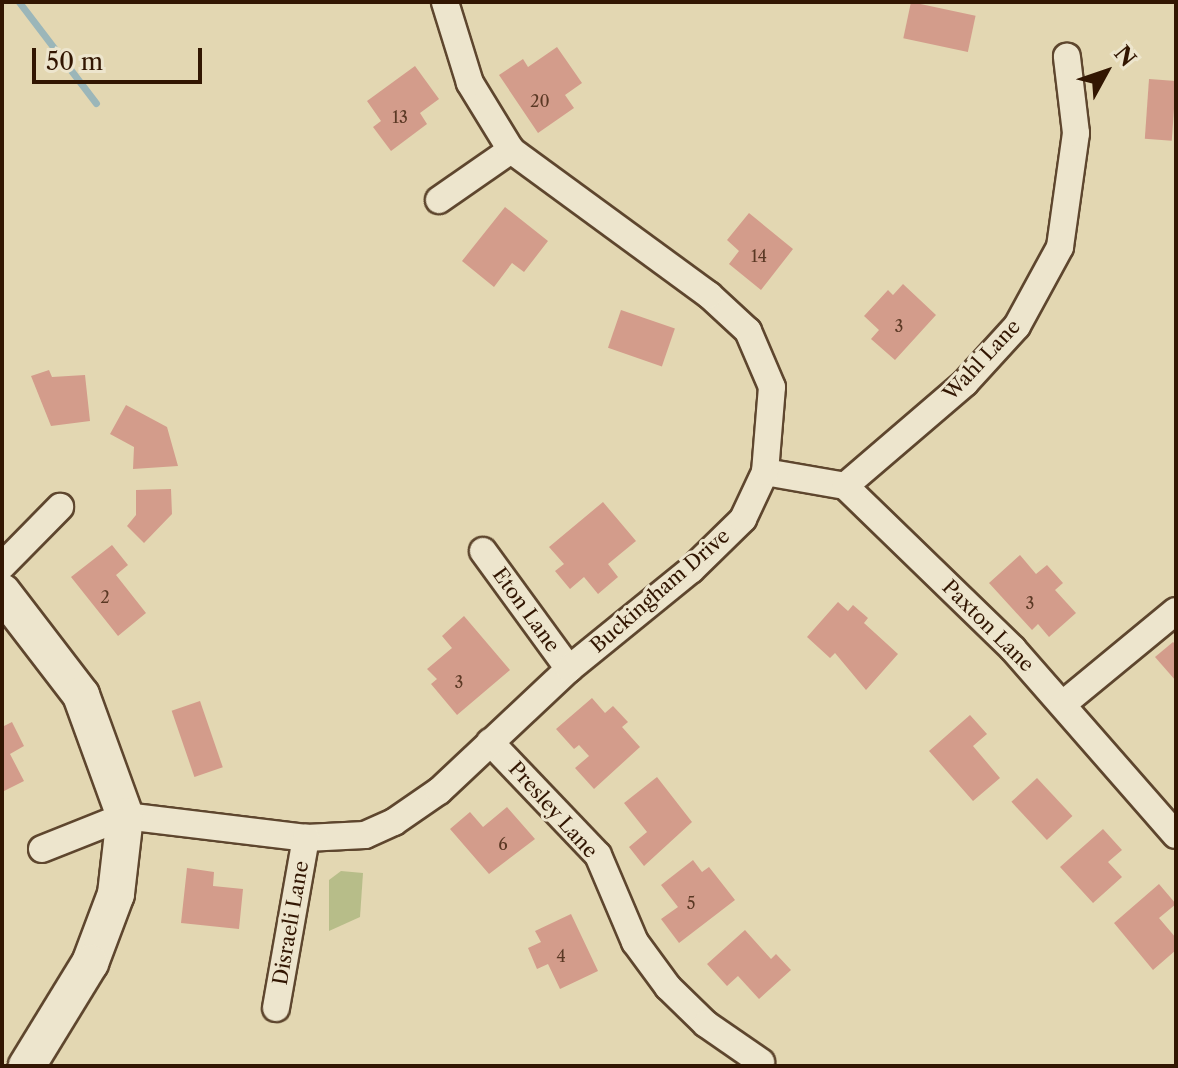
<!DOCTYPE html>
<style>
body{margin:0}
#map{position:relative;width:1178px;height:1068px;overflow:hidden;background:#e3d7b2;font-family:"Libre Caslon Text",serif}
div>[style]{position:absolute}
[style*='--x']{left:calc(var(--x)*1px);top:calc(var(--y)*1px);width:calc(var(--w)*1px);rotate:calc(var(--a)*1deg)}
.green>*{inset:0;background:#b7bd89}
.stream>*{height:7px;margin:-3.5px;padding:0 3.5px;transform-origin:3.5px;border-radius:3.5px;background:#9bb6b9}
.building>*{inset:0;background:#d39c8b;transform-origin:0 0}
.roads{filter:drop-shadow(2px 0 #5e462e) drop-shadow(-2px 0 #5e462e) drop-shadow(0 2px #5e462e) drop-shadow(0 -2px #5e462e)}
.street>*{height:26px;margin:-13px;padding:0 13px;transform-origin:13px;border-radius:13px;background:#ede5cd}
.secondary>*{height:36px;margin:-18px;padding:0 18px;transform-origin:18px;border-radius:18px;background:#ede5cd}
span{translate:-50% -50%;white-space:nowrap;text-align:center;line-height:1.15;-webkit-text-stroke:6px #ede5cd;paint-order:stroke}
.number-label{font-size:16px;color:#5a3824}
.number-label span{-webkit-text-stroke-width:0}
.street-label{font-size:20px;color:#321602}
.frame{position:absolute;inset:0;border:4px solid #321602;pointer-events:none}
.north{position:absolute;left:1066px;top:32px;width:80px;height:80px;-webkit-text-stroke:6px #ede5cd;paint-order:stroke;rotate:50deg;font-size:22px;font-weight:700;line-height:32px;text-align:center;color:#321602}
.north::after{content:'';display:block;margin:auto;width:28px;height:36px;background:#321602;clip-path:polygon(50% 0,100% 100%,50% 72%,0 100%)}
.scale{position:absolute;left:32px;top:48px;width:170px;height:36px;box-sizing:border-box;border:4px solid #321602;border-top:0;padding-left:10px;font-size:24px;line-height:28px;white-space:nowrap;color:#321602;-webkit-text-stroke:6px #ede5cd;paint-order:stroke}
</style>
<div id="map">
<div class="green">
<div style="clip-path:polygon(341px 871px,363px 873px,360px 917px,329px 931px,329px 880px)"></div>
</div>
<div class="stream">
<div style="--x:19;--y:2;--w:127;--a:52.7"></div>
</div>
<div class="building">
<div style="left:911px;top:2px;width:66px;height:37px;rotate:12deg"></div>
<div style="clip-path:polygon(557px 47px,582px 83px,565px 95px,574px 108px,538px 133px,499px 75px,523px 59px,528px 67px)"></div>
<div style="clip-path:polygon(415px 66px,439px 99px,420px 113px,427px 124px,391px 151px,373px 127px,381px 121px,367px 101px)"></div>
<div style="left:1149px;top:79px;width:27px;height:60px;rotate:4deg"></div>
<div style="clip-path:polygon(505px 207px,548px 241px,524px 272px,512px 263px,494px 287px,462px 261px)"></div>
<div style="clip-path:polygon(749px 213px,793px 249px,761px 290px,729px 264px,739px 251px,727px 240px)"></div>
<div style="clip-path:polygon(903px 284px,936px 315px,895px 360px,871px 339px,879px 330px,864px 316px,888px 290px,893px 295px)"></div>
<div style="left:621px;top:310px;width:57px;height:40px;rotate:19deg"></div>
<div style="clip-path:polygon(49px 370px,52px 377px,85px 375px,90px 421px,51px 426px,31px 376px)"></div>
<div style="clip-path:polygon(126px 405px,167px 427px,178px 466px,133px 469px,134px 447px,110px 434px)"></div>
<div style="clip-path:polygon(171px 489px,172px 514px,144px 543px,127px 526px,136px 515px,136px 490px)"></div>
<div style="clip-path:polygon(603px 502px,636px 541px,608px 564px,618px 577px,598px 594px,584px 577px,570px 589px,555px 571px,564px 564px,549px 547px)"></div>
<div style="clip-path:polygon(112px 545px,128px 565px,116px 575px,146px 613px,118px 636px,71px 577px)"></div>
<div style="clip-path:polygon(1020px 555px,1036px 574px,1047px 565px,1063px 583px,1055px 590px,1076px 613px,1049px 637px,1038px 624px,1032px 630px,989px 583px)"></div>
<div style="clip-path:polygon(838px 602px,848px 611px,853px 605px,868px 618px,864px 623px,898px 654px,866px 690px,835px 653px,830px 658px,807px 637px)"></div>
<div style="clip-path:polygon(464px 616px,510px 670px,457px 715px,431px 684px,437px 679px,427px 669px,452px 648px,442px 636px)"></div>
<div style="clip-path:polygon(1173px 642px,1176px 645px,1176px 681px,1155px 657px)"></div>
<div style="clip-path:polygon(592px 698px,605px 713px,613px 706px,628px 722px,622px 727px,640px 747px,594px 789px,575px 768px,589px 756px,579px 745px,574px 749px,556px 729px)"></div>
<div style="left:200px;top:701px;width:70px;height:30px;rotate:71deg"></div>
<div style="clip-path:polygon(970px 715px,987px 734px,973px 746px,1000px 778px,973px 801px,929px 751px)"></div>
<div style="clip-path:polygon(12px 722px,24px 746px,10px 754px,24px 781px,2px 792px,2px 727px)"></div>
<div style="clip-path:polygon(657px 777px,692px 822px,644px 866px,629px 847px,647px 832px,624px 803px)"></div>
<div style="left:1037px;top:778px;width:52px;height:35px;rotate:47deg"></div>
<div style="clip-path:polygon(507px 807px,535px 839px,489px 874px,450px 829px,470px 812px,483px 827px)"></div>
<div style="clip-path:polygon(1103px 829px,1122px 850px,1108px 862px,1122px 877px,1093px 903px,1060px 867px)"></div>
<div style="clip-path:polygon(693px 860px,702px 872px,709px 867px,735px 900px,679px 943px,661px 919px,678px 907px,661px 885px)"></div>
<div style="clip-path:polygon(187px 868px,214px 872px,213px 886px,243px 889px,239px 929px,181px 923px)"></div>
<div style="clip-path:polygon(1159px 884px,1176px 904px,1159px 918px,1176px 938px,1176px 950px,1153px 970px,1114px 923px)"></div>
<div style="clip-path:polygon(571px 914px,598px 971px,560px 989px,548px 964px,537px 969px,528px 948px,541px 942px,535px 931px)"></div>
<div style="clip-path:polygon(745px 930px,771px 959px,776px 954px,791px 970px,759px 999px,738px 976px,727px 986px,707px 964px)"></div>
</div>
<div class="roads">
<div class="street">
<div style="--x:439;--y:200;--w:88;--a:-34.8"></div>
<div style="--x:765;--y:472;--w:81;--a:9.9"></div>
<div style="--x:845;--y:486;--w:234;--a:44.1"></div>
<div style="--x:1013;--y:649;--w:247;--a:48.8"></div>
<div style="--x:845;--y:486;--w:158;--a:-40.6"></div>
<div style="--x:965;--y:383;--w:77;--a:-47.6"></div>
<div style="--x:1017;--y:326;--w:90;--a:-61.4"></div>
<div style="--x:1060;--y:247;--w:115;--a:-82"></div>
<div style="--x:1076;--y:133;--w:77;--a:-96.8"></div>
<div style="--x:483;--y:551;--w:146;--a:53.9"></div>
<div style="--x:2;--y:566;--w:83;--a:-45.5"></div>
<div style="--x:1063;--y:704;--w:146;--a:-39.5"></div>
<div style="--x:490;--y:742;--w:156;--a:46.3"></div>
<div style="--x:598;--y:855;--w:95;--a:67"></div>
<div style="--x:635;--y:942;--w:56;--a:53.7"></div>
<div style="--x:668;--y:987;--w:53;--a:44.2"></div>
<div style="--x:706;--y:1024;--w:67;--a:34.6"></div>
<div style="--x:42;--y:849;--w:89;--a:-21.7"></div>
<div style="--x:125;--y:816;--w:182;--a:6.9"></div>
<div style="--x:306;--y:838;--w:59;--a:-2.9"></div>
<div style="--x:365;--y:835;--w:32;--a:-24"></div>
<div style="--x:394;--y:822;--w:55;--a:-34.6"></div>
<div style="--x:439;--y:791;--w:178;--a:-43.2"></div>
<div style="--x:569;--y:669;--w:157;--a:-39.1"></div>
<div style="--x:691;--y:570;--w:73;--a:-44.4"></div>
<div style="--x:743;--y:519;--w:52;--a:-64.9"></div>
<div style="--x:765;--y:472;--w:85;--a:-85.3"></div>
<div style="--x:772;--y:387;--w:61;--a:-113.2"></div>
<div style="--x:748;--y:331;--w:53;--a:-137.3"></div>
<div style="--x:709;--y:295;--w:245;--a:-143.8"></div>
<div style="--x:511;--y:150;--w:79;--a:-121.5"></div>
<div style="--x:470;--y:83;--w:85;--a:-107.2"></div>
<div style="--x:276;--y:1008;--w:173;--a:-80"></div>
</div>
<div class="secondary">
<div style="--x:2;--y:592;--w:130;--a:52.5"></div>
<div style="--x:81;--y:695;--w:129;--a:70"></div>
<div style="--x:125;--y:816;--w:79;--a:96.6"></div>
<div style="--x:116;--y:894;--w:74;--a:110.6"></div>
<div style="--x:90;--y:963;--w:121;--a:121.5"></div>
</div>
</div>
<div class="number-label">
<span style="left:540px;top:101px">20</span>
<span style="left:400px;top:117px">13</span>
<span style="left:759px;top:256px">14</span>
<span style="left:899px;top:326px">3</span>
<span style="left:105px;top:597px">2</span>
<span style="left:1030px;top:603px">3</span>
<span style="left:459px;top:682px">3</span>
<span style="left:503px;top:844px">6</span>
<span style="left:691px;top:903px">5</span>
<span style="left:561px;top:956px">4</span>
</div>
<div class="street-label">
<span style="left:982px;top:360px;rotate:-47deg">Wahl Lane</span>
<span style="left:660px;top:591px;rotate:-41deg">Buckingham Drive</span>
<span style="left:526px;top:610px;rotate:54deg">Eton Lane</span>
<span style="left:988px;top:626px;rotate:45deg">Paxton Lane</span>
<span style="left:553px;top:810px;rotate:48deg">Presley Lane</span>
<span style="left:291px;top:923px;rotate:-80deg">Disraeli Lane</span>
</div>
<div class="frame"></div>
<div class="north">N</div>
<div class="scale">50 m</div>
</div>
